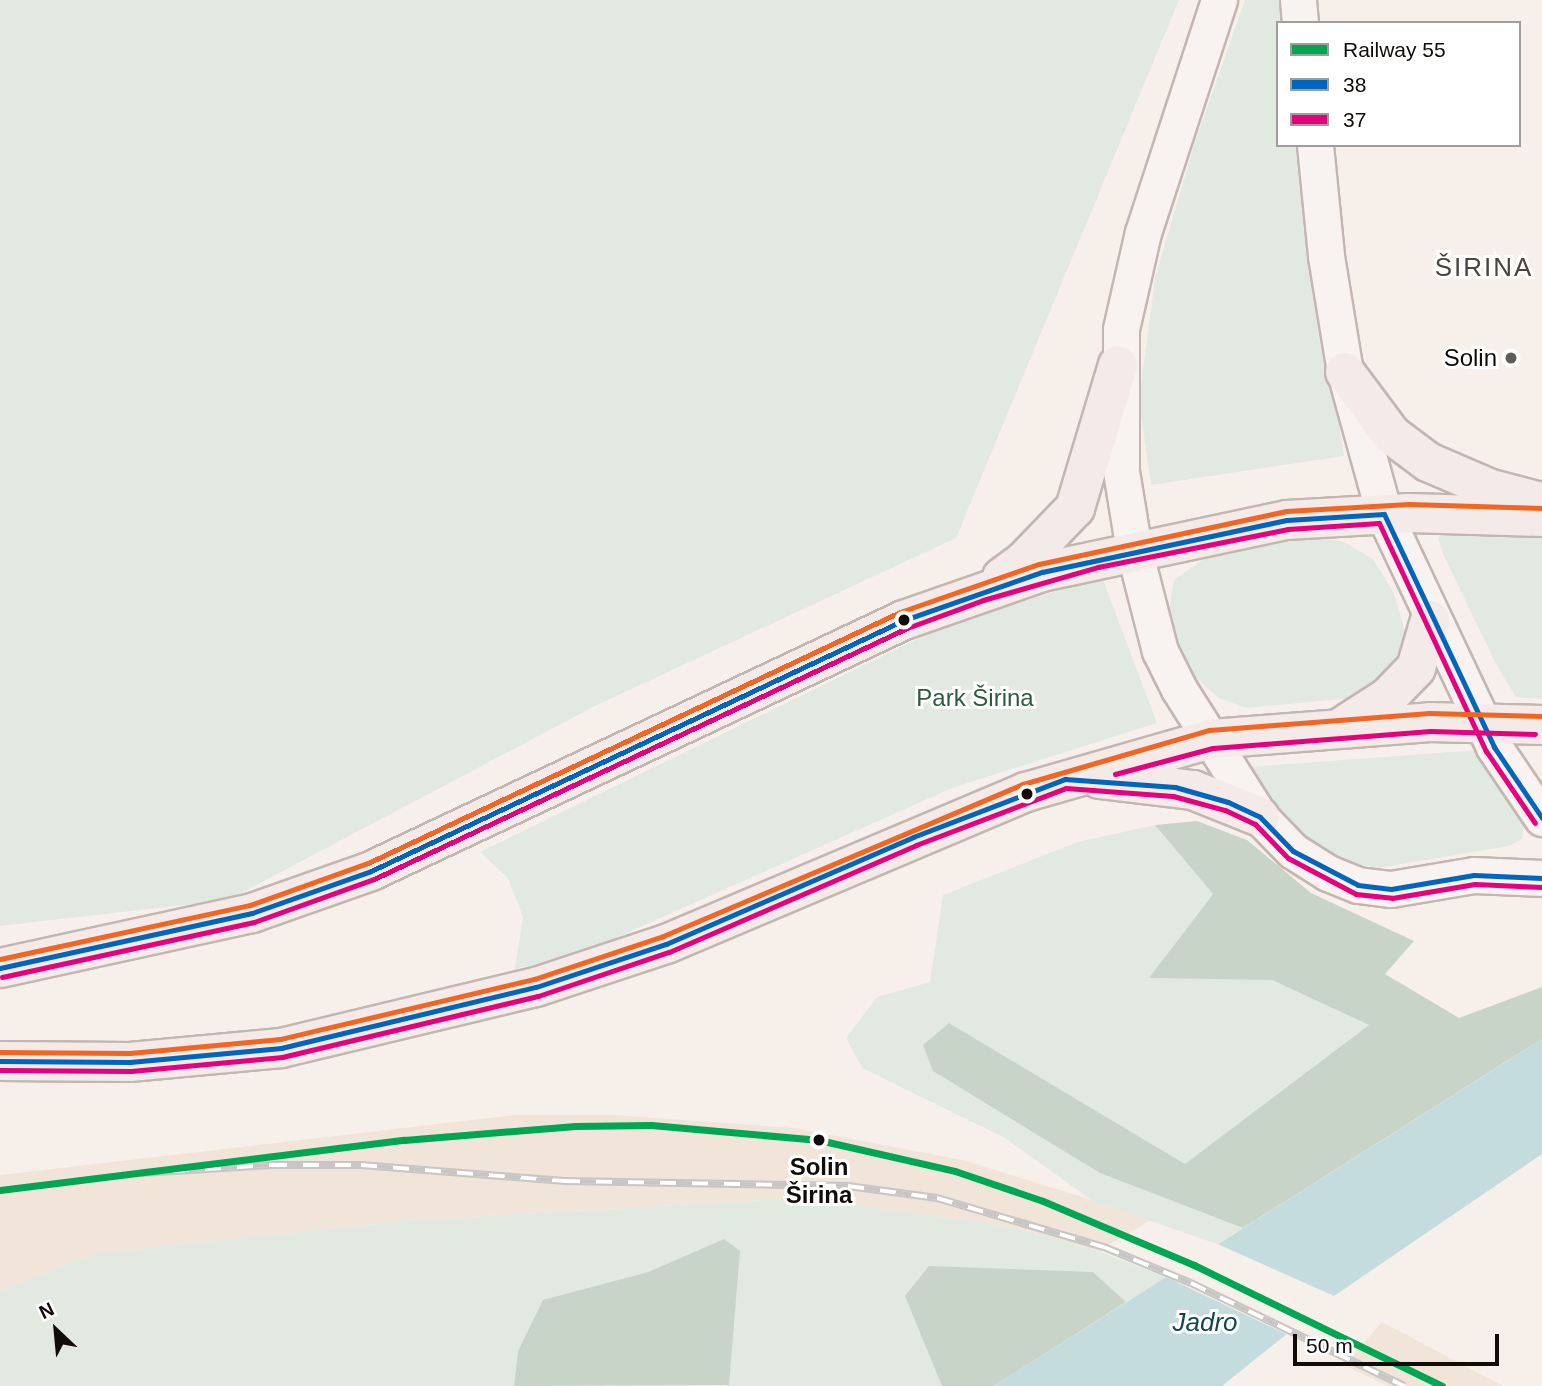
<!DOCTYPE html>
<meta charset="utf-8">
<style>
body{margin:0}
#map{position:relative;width:1542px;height:1386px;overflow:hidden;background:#f7f0ea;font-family:Helvetica,sans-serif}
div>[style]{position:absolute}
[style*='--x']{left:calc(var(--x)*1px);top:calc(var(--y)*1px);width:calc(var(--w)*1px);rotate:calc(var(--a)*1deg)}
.built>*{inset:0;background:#f1e5d9}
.green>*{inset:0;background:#e2e9e0}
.forest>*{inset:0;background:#c8d4c7}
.water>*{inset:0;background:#c4dcde}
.pier>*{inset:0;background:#f7f0ea}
.roads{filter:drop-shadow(2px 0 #c3b6b1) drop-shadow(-2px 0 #c3b6b1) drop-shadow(0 2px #c3b6b1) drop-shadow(0 -2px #c3b6b1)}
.major>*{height:35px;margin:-17.5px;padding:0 17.5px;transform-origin:17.5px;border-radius:17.5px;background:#f8f2f0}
.highway>*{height:38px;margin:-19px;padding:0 19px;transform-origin:19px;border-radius:19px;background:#f4eae7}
.rail>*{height:8px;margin-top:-4px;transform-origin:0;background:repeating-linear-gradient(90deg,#fff 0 16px,#c7c6c4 0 32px);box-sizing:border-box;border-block:2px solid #c7c6c4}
.bus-1>*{height:5px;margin:-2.5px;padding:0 2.5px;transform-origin:2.5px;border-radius:2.5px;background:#0065bd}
.bus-2>*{height:5px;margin:-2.5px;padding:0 2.5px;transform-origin:2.5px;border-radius:2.5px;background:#e5007d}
.bus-3>*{height:5px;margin:-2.5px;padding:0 2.5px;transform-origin:2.5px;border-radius:2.5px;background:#f26522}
.rail-1>*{height:7px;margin:-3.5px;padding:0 3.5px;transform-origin:3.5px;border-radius:3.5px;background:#00a651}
.dots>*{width:19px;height:19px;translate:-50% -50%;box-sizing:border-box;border:4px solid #fff;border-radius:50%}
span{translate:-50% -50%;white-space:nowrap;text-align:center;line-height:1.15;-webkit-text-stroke:6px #fff;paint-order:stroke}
.poi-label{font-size:24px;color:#100c09}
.right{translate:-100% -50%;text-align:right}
.park-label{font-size:24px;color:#2b5a3d}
.stop-label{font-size:24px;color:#100c09;font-weight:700}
.neighbourhood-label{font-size:26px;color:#4e443b;letter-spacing:2px}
.water-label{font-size:26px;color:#10484e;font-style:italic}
.legend{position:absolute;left:1276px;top:21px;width:245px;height:126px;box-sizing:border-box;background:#fff;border:2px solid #9f9e9d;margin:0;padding:9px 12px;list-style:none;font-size:21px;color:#100c09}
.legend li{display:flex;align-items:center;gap:14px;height:35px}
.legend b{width:35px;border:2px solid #9f9e9d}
.north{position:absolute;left:21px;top:1295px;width:70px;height:70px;-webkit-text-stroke:5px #fff;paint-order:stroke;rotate:334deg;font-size:19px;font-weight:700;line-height:28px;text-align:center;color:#100c09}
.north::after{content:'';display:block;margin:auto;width:24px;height:32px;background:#100c09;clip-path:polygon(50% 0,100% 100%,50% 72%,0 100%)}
.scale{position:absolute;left:1293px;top:1334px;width:206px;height:32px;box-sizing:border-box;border:4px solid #100c09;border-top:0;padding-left:9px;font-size:21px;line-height:24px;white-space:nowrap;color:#100c09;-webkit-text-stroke:5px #fff;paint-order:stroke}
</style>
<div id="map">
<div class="built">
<div style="clip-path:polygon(515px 1115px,613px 1115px,794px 1128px,963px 1160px,1153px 1219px,1098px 1251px,1008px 1226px,799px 1198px,416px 1220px,97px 1253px,0 1291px,0 1175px)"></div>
<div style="clip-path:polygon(1382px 1322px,1503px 1386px,1387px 1386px,1344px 1365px)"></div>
</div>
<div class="green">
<div style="clip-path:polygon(0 0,1179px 0,956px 538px,595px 706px,228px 900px,0 926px)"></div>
<div style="clip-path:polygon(1245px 0,1287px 0,1287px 23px,1278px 23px,1278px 145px,1296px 145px,1344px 456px,1151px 485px,1139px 401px,1155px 278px,1195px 142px)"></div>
<div style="clip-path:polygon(1444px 532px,1542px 536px,1542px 699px,1516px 697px,1497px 666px,1444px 556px,1438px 538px)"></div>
<div style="clip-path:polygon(1316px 537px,1344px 542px,1373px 559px,1394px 593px,1406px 635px,1390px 676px,1362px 697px,1246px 708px,1219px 698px,1183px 666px,1166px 629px,1174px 580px,1209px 555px)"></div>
<div style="clip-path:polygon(1102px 577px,1157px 723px,952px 788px,582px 953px,515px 969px,523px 917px,508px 878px,480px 852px,946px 625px)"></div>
<div style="clip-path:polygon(1478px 750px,1524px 827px,1522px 839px,1509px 846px,1378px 868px,1338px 860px,1311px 843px,1277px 813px,1248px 767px)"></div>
<div style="clip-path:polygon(1155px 825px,1213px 894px,1149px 978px,1272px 980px,1369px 1025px,1185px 1164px,949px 1023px,1100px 1173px,1243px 1228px,1217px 1244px,1093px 1201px,1005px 1138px,862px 1068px,846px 1038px,877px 997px,930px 982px,943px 895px,1078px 842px)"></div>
<div style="clip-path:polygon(799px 1198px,1008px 1226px,1098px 1251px,1166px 1277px,1126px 1302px,1093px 1272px,928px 1350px,942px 1386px,723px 1386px,729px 1385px,724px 1239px,648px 1272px,544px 1300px,518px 1351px,514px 1386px,0 1386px,0 1291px,97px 1253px,416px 1220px)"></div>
</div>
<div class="forest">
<div style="clip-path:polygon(1197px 821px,1247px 840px,1311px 893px,1414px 941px,1385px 974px,1459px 1018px,1542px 987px,1542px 1039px,1243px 1228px,1100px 1173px,933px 1071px,923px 1045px,949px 1023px,1185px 1164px,1369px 1025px,1272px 980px,1149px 978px,1213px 894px,1155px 825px)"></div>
<div style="clip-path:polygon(724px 1239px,740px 1251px,729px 1385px,514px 1386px,518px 1351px,543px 1300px,648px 1272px)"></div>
<div style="clip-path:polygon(929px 1266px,1093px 1272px,1126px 1302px,994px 1386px,942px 1386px,905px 1296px)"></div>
</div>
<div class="water">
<div style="clip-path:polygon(1542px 1039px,1542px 1154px,1334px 1296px,1222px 1386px,994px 1386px)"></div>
</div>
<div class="pier">
<div style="clip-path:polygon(1213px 1242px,1334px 1296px,1337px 1298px,1290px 1336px,1162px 1275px)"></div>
</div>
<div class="roads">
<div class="major">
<div style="--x:1219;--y:0;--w:244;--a:108.1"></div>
<div style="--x:1143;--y:232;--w:99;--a:102.8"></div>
<div style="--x:1121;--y:329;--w:142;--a:90"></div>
<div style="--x:1121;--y:471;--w:80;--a:80.7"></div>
<div style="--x:1134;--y:550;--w:104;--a:75.6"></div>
<div style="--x:1160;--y:651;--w:42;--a:63.4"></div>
<div style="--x:1179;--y:689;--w:151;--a:57.7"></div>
<div style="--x:1260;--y:817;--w:47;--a:45.9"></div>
<div style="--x:1293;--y:851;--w:41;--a:32.2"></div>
<div style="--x:1328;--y:873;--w:32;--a:22"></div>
<div style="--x:1358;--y:885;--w:33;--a:7"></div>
<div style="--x:1391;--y:889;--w:84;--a:-9.6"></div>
<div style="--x:1474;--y:875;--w:68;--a:2.5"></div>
<div style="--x:1298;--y:0;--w:23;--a:85"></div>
<div style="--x:1315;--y:145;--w:112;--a:84.3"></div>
<div style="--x:1326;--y:256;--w:118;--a:80.7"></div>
<div style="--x:1345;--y:372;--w:147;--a:74.6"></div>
<div style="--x:1384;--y:514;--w:258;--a:64.7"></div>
<div style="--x:1494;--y:747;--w:86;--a:55.9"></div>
</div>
<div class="highway">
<div style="--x:1345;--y:372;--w:79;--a:53.3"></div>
<div style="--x:1392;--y:435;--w:45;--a:36.9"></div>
<div style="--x:1428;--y:462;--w:69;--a:23.2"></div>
<div style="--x:1491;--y:489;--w:48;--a:14.6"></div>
<div style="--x:1002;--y:577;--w:27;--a:-36"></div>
<div style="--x:1024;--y:561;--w:74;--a:-46.1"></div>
<div style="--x:1075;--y:508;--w:149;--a:-73.3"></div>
<div style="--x:1343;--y:726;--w:54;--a:-32.8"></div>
<div style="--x:1388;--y:697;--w:40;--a:-46"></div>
<div style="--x:1416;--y:668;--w:50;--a:-73.7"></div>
<div style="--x:1099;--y:779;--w:95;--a:6.7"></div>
<div style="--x:1193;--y:790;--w:72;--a:21.9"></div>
<div style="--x:0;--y:968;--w:258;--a:-12.3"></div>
<div style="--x:252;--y:913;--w:126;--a:-19.4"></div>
<div style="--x:371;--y:871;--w:589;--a:-25.22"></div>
<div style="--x:904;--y:620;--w:146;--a:-19.2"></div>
<div style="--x:1042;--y:572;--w:250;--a:-12"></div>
<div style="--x:1287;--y:520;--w:122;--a:-3.3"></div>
<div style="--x:1409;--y:513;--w:133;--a:1.7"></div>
<div style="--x:0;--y:1061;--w:130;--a:0.4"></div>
<div style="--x:130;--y:1062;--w:152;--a:-5.3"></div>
<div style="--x:281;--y:1048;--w:262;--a:-13.5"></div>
<div style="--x:536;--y:987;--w:137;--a:-18.3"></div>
<div style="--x:666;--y:944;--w:391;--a:-22.9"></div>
<div style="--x:1026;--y:792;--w:192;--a:-16"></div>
<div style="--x:1211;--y:739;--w:220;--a:-4.4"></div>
<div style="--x:1430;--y:722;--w:112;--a:1.5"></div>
</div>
</div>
<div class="rail">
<div style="--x:141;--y:1173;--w:130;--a:-3.5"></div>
<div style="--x:271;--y:1165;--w:90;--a:0"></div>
<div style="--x:361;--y:1165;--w:204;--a:4.5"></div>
<div style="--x:564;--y:1181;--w:284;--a:1"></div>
<div style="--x:848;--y:1186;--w:90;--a:7.7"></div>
<div style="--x:937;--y:1198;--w:174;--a:16.4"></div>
<div style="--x:1104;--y:1247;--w:94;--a:22.5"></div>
<div style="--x:1191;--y:1283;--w:237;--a:25.8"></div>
</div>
<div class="bus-1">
<div style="--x:1384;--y:514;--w:258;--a:64.7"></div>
<div style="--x:1494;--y:747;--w:86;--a:55.9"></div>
<div style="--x:0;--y:968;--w:258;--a:-12.3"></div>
<div style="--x:252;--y:913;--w:126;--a:-19.4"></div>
<div style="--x:371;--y:871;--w:589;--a:-25.22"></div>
<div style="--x:904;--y:620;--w:146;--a:-19.2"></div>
<div style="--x:1042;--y:572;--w:250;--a:-12"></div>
<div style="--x:1287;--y:520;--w:97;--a:-3.5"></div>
<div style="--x:0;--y:1061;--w:130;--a:0.4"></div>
<div style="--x:130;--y:1062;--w:152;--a:-5.3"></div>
<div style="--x:281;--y:1048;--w:262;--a:-13.5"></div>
<div style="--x:536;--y:987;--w:137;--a:-18.3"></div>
<div style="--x:666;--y:944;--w:269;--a:-23.4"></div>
<div style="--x:913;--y:837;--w:163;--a:-20.9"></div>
<div style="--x:1065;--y:779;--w:110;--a:4.2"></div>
<div style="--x:1175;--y:787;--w:55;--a:15.8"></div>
<div style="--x:1228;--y:802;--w:35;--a:25"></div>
<div style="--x:1260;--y:817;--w:47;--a:45.9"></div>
<div style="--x:1293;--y:851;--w:73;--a:27.6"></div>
<div style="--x:1358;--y:885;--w:33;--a:7"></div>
<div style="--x:1391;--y:889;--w:84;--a:-9.6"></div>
<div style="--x:1474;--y:875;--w:68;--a:2.5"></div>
</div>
<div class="bus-2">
<div style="--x:1115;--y:774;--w:101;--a:-14.9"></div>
<div style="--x:1213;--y:748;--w:218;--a:-4.5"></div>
<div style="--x:1430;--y:731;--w:105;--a:1.6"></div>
<div style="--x:2;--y:977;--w:258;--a:-12.3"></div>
<div style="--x:254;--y:922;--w:127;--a:-19.7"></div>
<div style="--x:374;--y:879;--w:589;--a:-25.22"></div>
<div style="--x:907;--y:628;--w:81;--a:-20.2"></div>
<div style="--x:983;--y:600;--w:120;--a:-16"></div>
<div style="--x:1098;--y:567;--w:194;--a:-11.3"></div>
<div style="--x:1288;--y:529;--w:91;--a:-3.8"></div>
<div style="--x:1379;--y:523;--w:252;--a:64.9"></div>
<div style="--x:1486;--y:751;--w:87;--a:55.8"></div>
<div style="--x:0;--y:1070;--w:131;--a:0.4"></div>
<div style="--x:131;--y:1071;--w:152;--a:-5.3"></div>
<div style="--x:282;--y:1057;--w:263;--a:-13.4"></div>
<div style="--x:538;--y:996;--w:138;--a:-18.6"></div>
<div style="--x:669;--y:952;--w:269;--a:-23.4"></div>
<div style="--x:916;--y:845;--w:160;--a:-20.8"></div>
<div style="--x:1066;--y:788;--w:107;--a:4.3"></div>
<div style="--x:1173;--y:796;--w:54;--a:15.1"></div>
<div style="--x:1225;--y:810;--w:33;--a:25"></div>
<div style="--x:1255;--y:824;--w:47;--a:45.9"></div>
<div style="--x:1288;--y:858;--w:77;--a:27.9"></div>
<div style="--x:1356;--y:894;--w:36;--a:6"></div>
<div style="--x:1392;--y:898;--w:84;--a:-9.6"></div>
<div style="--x:1475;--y:884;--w:67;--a:2.6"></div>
</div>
<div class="bus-3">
<div style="--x:0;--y:959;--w:256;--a:-12.2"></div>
<div style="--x:250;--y:905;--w:125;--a:-19.6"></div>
<div style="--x:368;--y:863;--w:588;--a:-25.26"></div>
<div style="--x:900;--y:612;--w:147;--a:-19.1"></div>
<div style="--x:1039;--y:564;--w:253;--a:-12.1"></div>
<div style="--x:1286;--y:511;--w:123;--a:-3.3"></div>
<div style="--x:1409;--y:504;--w:133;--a:1.7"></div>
<div style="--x:0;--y:1052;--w:130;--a:0.4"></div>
<div style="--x:130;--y:1053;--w:151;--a:-5.3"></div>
<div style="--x:280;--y:1039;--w:261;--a:-13.3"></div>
<div style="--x:534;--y:979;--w:136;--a:-18.4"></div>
<div style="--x:663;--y:936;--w:391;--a:-22.9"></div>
<div style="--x:1023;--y:784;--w:194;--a:-16.2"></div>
<div style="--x:1209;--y:730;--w:221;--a:-4.4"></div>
<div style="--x:1429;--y:713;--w:113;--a:1.5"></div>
</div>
<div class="rail-1">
<div style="--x:0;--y:1190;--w:407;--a:-7.1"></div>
<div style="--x:404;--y:1140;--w:172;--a:-4.7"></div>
<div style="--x:575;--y:1126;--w:76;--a:-0.8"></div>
<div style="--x:651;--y:1125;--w:169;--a:5.1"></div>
<div style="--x:819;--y:1140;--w:139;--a:12.8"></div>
<div style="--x:955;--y:1171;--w:93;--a:18.8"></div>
<div style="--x:1043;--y:1201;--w:164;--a:23"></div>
<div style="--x:1194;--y:1265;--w:276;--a:26"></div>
</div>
<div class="dots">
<div style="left:1511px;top:358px;background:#615c58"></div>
<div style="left:904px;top:620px;background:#100c09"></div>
<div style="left:1027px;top:794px;background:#100c09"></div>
<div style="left:819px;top:1140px;background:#100c09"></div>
</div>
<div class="poi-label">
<span class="right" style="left:1497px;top:358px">Solin</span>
</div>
<div class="park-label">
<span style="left:975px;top:698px">Park Širina</span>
</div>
<div class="stop-label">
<span style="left:819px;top:1181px">Solin<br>Širina</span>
</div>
<div class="neighbourhood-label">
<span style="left:1484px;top:268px">ŠIRINA</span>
</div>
<div class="water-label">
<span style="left:1205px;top:1323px">Jadro</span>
</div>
<ul class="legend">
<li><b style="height:9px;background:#00a651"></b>Railway 55</li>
<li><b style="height:9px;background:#0065bd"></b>38</li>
<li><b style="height:9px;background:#e5007d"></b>37</li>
</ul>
<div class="north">N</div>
<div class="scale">50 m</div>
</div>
